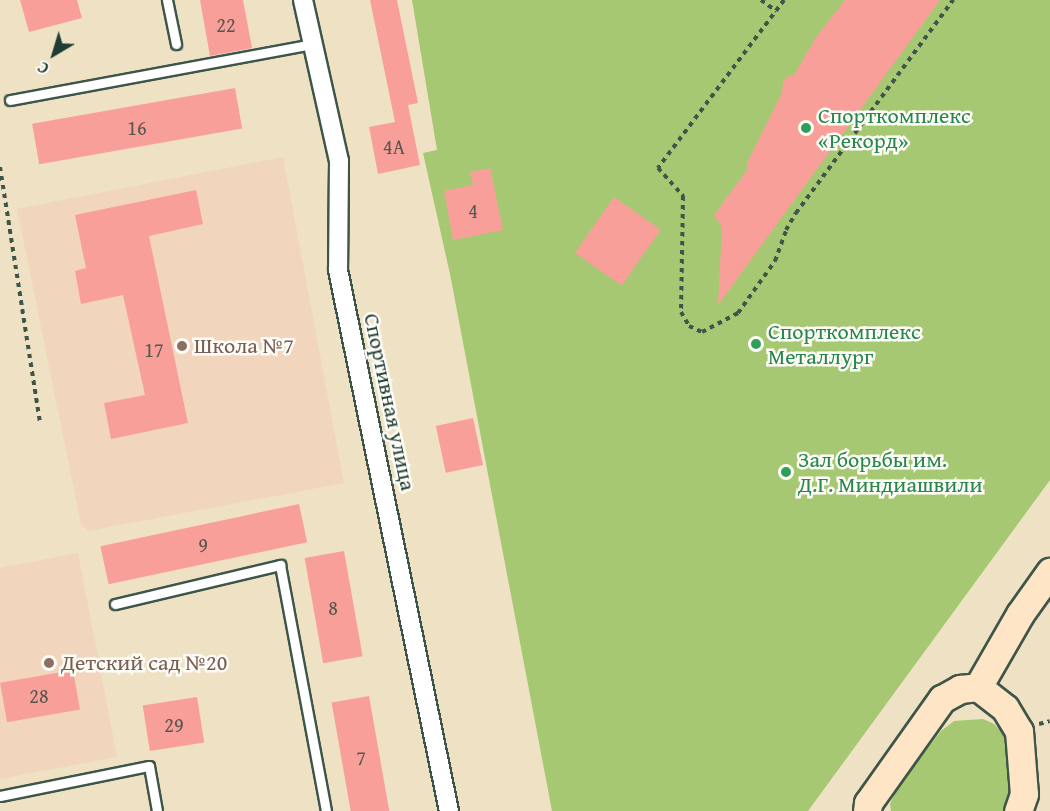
<!DOCTYPE html>
<meta charset="utf-8">
<style>
body{margin:0}
#map{position:relative;width:1050px;height:811px;overflow:hidden;background:#efe1c3;font-family:"Gentium Book Plus",serif}
div>[style]{position:absolute}
[style*='--x']{left:calc(var(--x)*1px);top:calc(var(--y)*1px);width:calc(var(--w)*1px);rotate:calc(var(--a)*1deg)}
.built>*{inset:0;background:#f1d5bd}
.green>*{inset:0;background:#a6c872}
.building>*{inset:0;background:#f99f9a;transform-origin:0 0}
.path>*{height:4px;margin-top:-2px;transform-origin:0;background:repeating-linear-gradient(90deg,#3e5649 0 4.5px,transparent 0 9px)}
.roads{filter:drop-shadow(2px 0 #3e5649) drop-shadow(-2px 0 #3e5649) drop-shadow(0 2px #3e5649) drop-shadow(0 -2px #3e5649)}
.lane>*{height:9px;margin:-4.5px;padding:0 4.5px;transform-origin:4.5px;border-radius:4.5px;background:#fff}
.street>*{height:18px;margin:-9px;padding:0 9px;transform-origin:9px;border-radius:9px;background:#fff}
.secondary>*{height:27px;margin:-13.5px;padding:0 13.5px;transform-origin:13.5px;border-radius:13.5px;background:#fee5c5}
.dots>*{width:16px;height:16px;translate:-50% -50%;box-sizing:border-box;border:3px solid #fdfcf7;border-radius:50%}
span{translate:-50% -50%;white-space:nowrap;text-align:center;line-height:1.15;-webkit-text-stroke:5px #fdfcf7;paint-order:stroke}
.number-label{font-size:20px;color:#56564e}
.number-label span{-webkit-text-stroke-width:0}
.leisure-label{font-size:22px;color:#27864d}
.left{translate:0 -50%;text-align:left}
.education-label{font-size:22px;color:#785e54}
.street-label{font-size:22px;color:#1f3d34}
.north{position:absolute;left:24px;top:24px;width:60px;height:60px;-webkit-text-stroke:4px #fdfcf7;paint-order:stroke;rotate:218deg;font-size:16px;font-weight:700;line-height:24px;text-align:center;color:#1f3d34}
.north::after{content:'';display:block;margin:auto;width:21px;height:27px;background:#1f3d34;clip-path:polygon(50% 0,100% 100%,50% 72%,0 100%)}
</style>
<div id="map">
<div class="built">
<div style="clip-path:polygon(283px 157px,344px 483px,88px 531px,81px 524px,17px 209px)"></div>
<div style="clip-path:polygon(78px 553px,117px 757px,0 779px,0 568px)"></div>
</div>
<div class="green">
<div style="clip-path:polygon(412px 0,1050px 0,1050px 480px,808px 811px,552px 811px,450px 274px,423px 153px,437px 150px)"></div>
<div style="clip-path:polygon(983px 719px,994px 724px,1009px 739px,1012px 784px,1008px 811px,891px 811px,890px 804px,899px 785px,941px 731px,954px 721px)"></div>
</div>
<div class="building">
<div style="clip-path:polygon(20px 0,77px 0,82px 18px,29px 32px)"></div>
<div style="clip-path:polygon(200px 0,243px 0,252px 48px,210px 56px)"></div>
<div style="clip-path:polygon(370px 0,397px 0,418px 103px,408px 105px,420px 165px,378px 174px,369px 127px,395px 122px)"></div>
<div style="clip-path:polygon(845px 0,940px 0,718px 305px,722px 227px,714px 215px,747px 170px,747px 163px,782px 93px,783px 82px,787px 77px,794px 75px,817px 36px)"></div>
<div style="left:235px;top:88px;width:41px;height:206px;rotate:80deg"></div>
<div style="clip-path:polygon(490px 168px,503px 230px,453px 240px,444px 191px,473px 185px,470px 172px)"></div>
<div style="clip-path:polygon(196px 190px,203px 224px,149px 236px,188px 423px,111px 439px,104px 403px,145px 395px,123px 295px,81px 304px,75px 271px,86px 268px,75px 215px)"></div>
<div style="left:614px;top:197px;width:57px;height:68px;rotate:35deg"></div>
<div style="left:473px;top:418px;width:48px;height:38px;rotate:78deg"></div>
<div style="left:299px;top:504px;width:39px;height:203px;rotate:78deg"></div>
<div style="left:344px;top:551px;width:107px;height:40px;rotate:80deg"></div>
<div style="left:73px;top:670px;width:40px;height:74px;rotate:80deg"></div>
<div style="left:369px;top:696px;width:117px;height:38px;rotate:80deg"></div>
<div style="left:197px;top:697px;width:46px;height:55px;rotate:81deg"></div>
</div>
<div class="path">
<div style="--x:761;--y:0;--w:19;--a:36"></div>
<div style="--x:784;--y:0;--w:210;--a:126.9"></div>
<div style="--x:658;--y:168;--w:38;--a:48"></div>
<div style="--x:683;--y:196;--w:116;--a:91"></div>
<div style="--x:681;--y:312;--w:16;--a:60"></div>
<div style="--x:689;--y:326;--w:14;--a:25"></div>
<div style="--x:702;--y:332;--w:41;--a:-27.8"></div>
<div style="--x:738;--y:313;--w:64;--a:-54.6"></div>
<div style="--x:775;--y:261;--w:33;--a:-70"></div>
<div style="--x:786;--y:230;--w:20;--a:-60"></div>
<div style="--x:796;--y:213;--w:265;--a:-53.6"></div>
<div style="--x:0;--y:167;--w:258;--a:81.1"></div>
<div style="--x:1039;--y:724;--w:11;--a:-15"></div>
</div>
<div class="roads">
<div class="lane">
<div style="--x:167;--y:0;--w:45;--a:78.4"></div>
<div style="--x:10;--y:100;--w:308;--a:-10.5"></div>
<div style="--x:115;--y:604;--w:170;--a:-13.3"></div>
<div style="--x:280;--y:565;--w:250;--a:79.4"></div>
<div style="--x:0;--y:796;--w:152;--a:-11.4"></div>
<div style="--x:149;--y:766;--w:46;--a:79.9"></div>
</div>
<div class="street">
<div style="--x:303;--y:0;--w:165;--a:77.4"></div>
<div style="--x:339;--y:161;--w:109;--a:90.5"></div>
<div style="--x:338;--y:270;--w:552;--a:78.41"></div>
</div>
<div class="secondary">
<div style="--x:978;--y:687;--w:84;--a:-60.1"></div>
<div style="--x:1020;--y:614;--w:52;--a:-54.5"></div>
<div style="--x:867;--y:811;--w:8;--a:-83"></div>
<div style="--x:868;--y:803;--w:128;--a:-54.6"></div>
<div style="--x:942;--y:699;--w:21;--a:-29"></div>
<div style="--x:960;--y:689;--w:18;--a:-6"></div>
<div style="--x:978;--y:687;--w:34;--a:38"></div>
<div style="--x:1005;--y:708;--w:27;--a:59"></div>
<div style="--x:1019;--y:731;--w:63;--a:85.5"></div>
<div style="--x:1024;--y:794;--w:18;--a:109"></div>
</div>
</div>
<div class="dots">
<div style="left:806px;top:128px;background:#2e9e5b"></div>
<div style="left:756px;top:344px;background:#2e9e5b"></div>
<div style="left:182px;top:346px;background:#8d6e63"></div>
<div style="left:786px;top:472px;background:#2e9e5b"></div>
<div style="left:49px;top:663px;background:#8d6e63"></div>
</div>
<div class="number-label">
<span style="left:226px;top:24px">22</span>
<span style="left:137px;top:127px">16</span>
<span style="left:394px;top:146px">4А</span>
<span style="left:473px;top:210px">4</span>
<span style="left:154px;top:349px">17</span>
<span style="left:203px;top:544px">9</span>
<span style="left:333px;top:607px">8</span>
<span style="left:39px;top:695px">28</span>
<span style="left:174px;top:724px">29</span>
<span style="left:361px;top:757px">7</span>
</div>
<div class="leisure-label">
<span class="left" style="left:818px;top:128px">Спорткомплекс<br>«Рекорд»</span>
<span class="left" style="left:768px;top:344px">Спорткомплекс<br>Металлург</span>
<span class="left" style="left:798px;top:472px">Зал борьбы им.<br>Д.Г. Миндиашвили</span>
</div>
<div class="education-label">
<span class="left" style="left:194px;top:346px">Школа №7</span>
<span class="left" style="left:61px;top:663px">Детский сад №20</span>
</div>
<div class="street-label">
<span style="left:390px;top:402px;rotate:78deg">Спортивная улица</span>
</div>
<div class="north">С</div>
</div>
